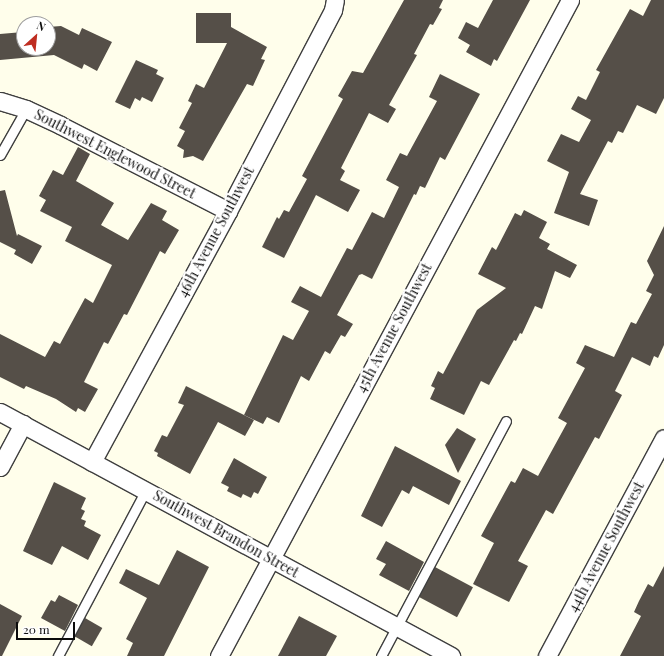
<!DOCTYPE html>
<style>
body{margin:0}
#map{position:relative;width:664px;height:656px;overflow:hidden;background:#fffeeb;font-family:"Playfair Display",serif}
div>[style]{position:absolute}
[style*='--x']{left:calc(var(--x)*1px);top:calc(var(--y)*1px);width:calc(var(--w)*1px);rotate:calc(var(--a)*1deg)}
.building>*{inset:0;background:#554f48;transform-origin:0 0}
.roads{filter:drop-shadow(1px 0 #3f3f3f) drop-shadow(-1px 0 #3f3f3f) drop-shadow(0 1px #3f3f3f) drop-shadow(0 -1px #3f3f3f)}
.service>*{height:9px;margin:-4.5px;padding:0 4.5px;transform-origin:4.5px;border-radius:4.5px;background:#fff}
.minor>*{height:17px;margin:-8.5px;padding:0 8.5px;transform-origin:8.5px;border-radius:8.5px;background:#fff}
span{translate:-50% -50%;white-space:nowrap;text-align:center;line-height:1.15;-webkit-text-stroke:4px #fff;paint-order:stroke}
.street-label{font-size:14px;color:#0c0c0c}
.north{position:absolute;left:16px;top:16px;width:40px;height:40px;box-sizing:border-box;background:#fff;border:1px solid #9e9e9e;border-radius:50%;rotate:27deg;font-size:11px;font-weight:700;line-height:16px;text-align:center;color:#0c0c0c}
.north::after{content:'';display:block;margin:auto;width:14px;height:18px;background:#bf2d21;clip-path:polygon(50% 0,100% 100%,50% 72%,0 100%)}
.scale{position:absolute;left:16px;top:622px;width:59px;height:18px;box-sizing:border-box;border:2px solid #0c0c0c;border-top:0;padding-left:5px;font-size:12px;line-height:14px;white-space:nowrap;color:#0c0c0c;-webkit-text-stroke:3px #fff;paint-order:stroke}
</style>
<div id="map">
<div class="building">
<div style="clip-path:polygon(404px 0,443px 0,439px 8px,442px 9px,433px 25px,430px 24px,414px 54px,417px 55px,389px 105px,396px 109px,388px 123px,369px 113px,341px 168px,345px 171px,340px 180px,360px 190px,348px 212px,316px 195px,284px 258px,262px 247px,277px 217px,279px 219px,284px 210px,289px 212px,307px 179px,302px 176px,343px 99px,338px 96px,352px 71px,363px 73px)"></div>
<div style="clip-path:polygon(493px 0,530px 0,497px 61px,494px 59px,491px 66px,466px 52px,470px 45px,458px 38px,466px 22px,478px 28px)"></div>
<div style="clip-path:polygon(651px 0,664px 0,664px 98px,656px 114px,637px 105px,623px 133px,618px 131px,612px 143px,608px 141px,580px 194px,598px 200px,589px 226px,554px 213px,569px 172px,547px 161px,561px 134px,579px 142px,591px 120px,571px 109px,578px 96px,586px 100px,600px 72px,596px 70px,630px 9px,643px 16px)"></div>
<div style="clip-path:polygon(196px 13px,231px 13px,231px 27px,267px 47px,261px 59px,265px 60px,253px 86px,247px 84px,203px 161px,193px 156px,183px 158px,184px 150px,177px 146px,185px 131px,179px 128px,192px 103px,188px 101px,196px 84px,204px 88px,227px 43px,196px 43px)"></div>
<div style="clip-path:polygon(61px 26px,79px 35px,82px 28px,112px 42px,97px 71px,84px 64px,82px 69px,54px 55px,0 60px,0 34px,23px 32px,24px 29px,24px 48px,48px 48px,48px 27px)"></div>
<div style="clip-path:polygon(136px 60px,158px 70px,156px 74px,164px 78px,152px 102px,142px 97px,140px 101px,135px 98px,130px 109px,115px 102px)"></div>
<div style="clip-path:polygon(440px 74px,480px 94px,445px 160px,440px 157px,425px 188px,420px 186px,416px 195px,414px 194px,372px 279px,362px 274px,359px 275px,337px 315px,353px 324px,345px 337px,341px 335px,330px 354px,325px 351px,309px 381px,301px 376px,279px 423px,267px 417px,263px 424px,244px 415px,283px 335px,293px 340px,309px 311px,291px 302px,300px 286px,321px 297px,347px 248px,352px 250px,372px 212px,384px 218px,399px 187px,386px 180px,400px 153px,407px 156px,437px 101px,429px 97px)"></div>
<div style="clip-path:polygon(78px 147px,90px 154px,76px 181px,114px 203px,101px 225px,128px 240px,151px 203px,167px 211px,162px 220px,179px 230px,165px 254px,160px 251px,127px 315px,124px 314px,108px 344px,104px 342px,84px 382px,98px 389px,85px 412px,78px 408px,76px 412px,56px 399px,26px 386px,24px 389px,0 377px,0 334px,45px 357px,54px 341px,60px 344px,85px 298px,93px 303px,112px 265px,65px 241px,72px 227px,40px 211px,46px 200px,39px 196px,53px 170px,63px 175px)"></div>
<div style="clip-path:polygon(5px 190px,17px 236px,18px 234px,42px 246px,32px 264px,14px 254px,16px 250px,0 242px,0 191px)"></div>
<div style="clip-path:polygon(524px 210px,547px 222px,539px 238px,550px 244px,547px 249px,577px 265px,570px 278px,555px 271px,542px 309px,535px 306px,522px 334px,520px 333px,516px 341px,514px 340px,489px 385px,481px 381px,464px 415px,430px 399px,435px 388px,431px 386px,438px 371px,443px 374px,477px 310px,506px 288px,478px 274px,492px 247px,496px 250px,515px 213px,521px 216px)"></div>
<div style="clip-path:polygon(664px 226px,664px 345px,658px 358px,654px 356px,650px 366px,632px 357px,615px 391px,622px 395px,599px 439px,595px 437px,553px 514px,546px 510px,518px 561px,528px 566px,509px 602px,473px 584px,494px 543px,481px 536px,511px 481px,515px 483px,523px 468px,538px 476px,567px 423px,558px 418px,585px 368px,576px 363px,585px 345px,614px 357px,631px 322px,636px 324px,652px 294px,646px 291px,654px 275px,647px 261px)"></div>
<div style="clip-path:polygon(186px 386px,254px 420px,245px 436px,218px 422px,190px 474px,157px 456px,158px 453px,154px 451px,162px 435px,167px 437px,184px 405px,178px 403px)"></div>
<div style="clip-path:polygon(457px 428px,476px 439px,458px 473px,445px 445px)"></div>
<div style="clip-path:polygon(395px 446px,461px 481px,449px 505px,413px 486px,409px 494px,402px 490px,382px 527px,361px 516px)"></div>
<div style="clip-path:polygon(234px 458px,267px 477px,258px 494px,254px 492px,251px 498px,243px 494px,241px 498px,227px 491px,229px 487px,221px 483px)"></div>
<div style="clip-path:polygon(54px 482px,86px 498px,81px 509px,85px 511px,81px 519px,86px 521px,84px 526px,101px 535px,88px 560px,62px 546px,52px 565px,23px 551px)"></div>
<div style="clip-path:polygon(386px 541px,424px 562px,409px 591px,379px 575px,386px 564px,376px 559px)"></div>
<div style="clip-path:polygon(177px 550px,209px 567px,164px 656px,127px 656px,133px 643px,126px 639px,147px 598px,119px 583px,126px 569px,159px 585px)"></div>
<div style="clip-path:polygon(664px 566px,664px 656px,620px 656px,641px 616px,634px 612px,639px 601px,648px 584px,653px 587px)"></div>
<div style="left:435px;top:567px;width:43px;height:34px;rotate:28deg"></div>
<div style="clip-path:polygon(59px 595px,78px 605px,65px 631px,41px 618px,51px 600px,55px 602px)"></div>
<div style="clip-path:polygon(0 604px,22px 616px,2px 656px,0 656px)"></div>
<div style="clip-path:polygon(299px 616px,337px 636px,326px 656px,278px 656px)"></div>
<div style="left:85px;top:618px;width:20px;height:21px;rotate:30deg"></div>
</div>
<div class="roads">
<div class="service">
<div style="--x:0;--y:155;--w:53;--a:-60.5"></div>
<div style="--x:58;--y:656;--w:188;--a:-62.1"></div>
<div style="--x:381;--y:656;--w:266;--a:-62"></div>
</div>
<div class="minor">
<div style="--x:0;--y:101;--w:27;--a:17"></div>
<div style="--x:26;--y:109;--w:38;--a:25"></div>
<div style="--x:60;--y:125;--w:189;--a:27.1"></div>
<div style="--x:0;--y:412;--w:513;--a:28.41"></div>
<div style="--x:92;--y:462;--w:285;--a:-61.5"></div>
<div style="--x:228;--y:211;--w:227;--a:-62.4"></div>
<div style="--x:333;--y:10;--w:10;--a:-79"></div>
<div style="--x:0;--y:467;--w:49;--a:-61.9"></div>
<div style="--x:219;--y:656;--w:744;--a:-61.85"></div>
<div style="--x:547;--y:656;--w:247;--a:-61.8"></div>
</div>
</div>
<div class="street-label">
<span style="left:115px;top:154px;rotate:27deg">Southwest Englewood Street</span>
<span style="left:216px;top:232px;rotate:-62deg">46th Avenue Southwest</span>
<span style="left:394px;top:328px;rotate:-62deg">45th Avenue Southwest</span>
<span style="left:226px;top:534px;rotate:29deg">Southwest Brandon Street</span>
<span style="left:606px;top:547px;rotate:-62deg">44th Avenue Southwest</span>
</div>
<div class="north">N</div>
<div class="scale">20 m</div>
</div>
